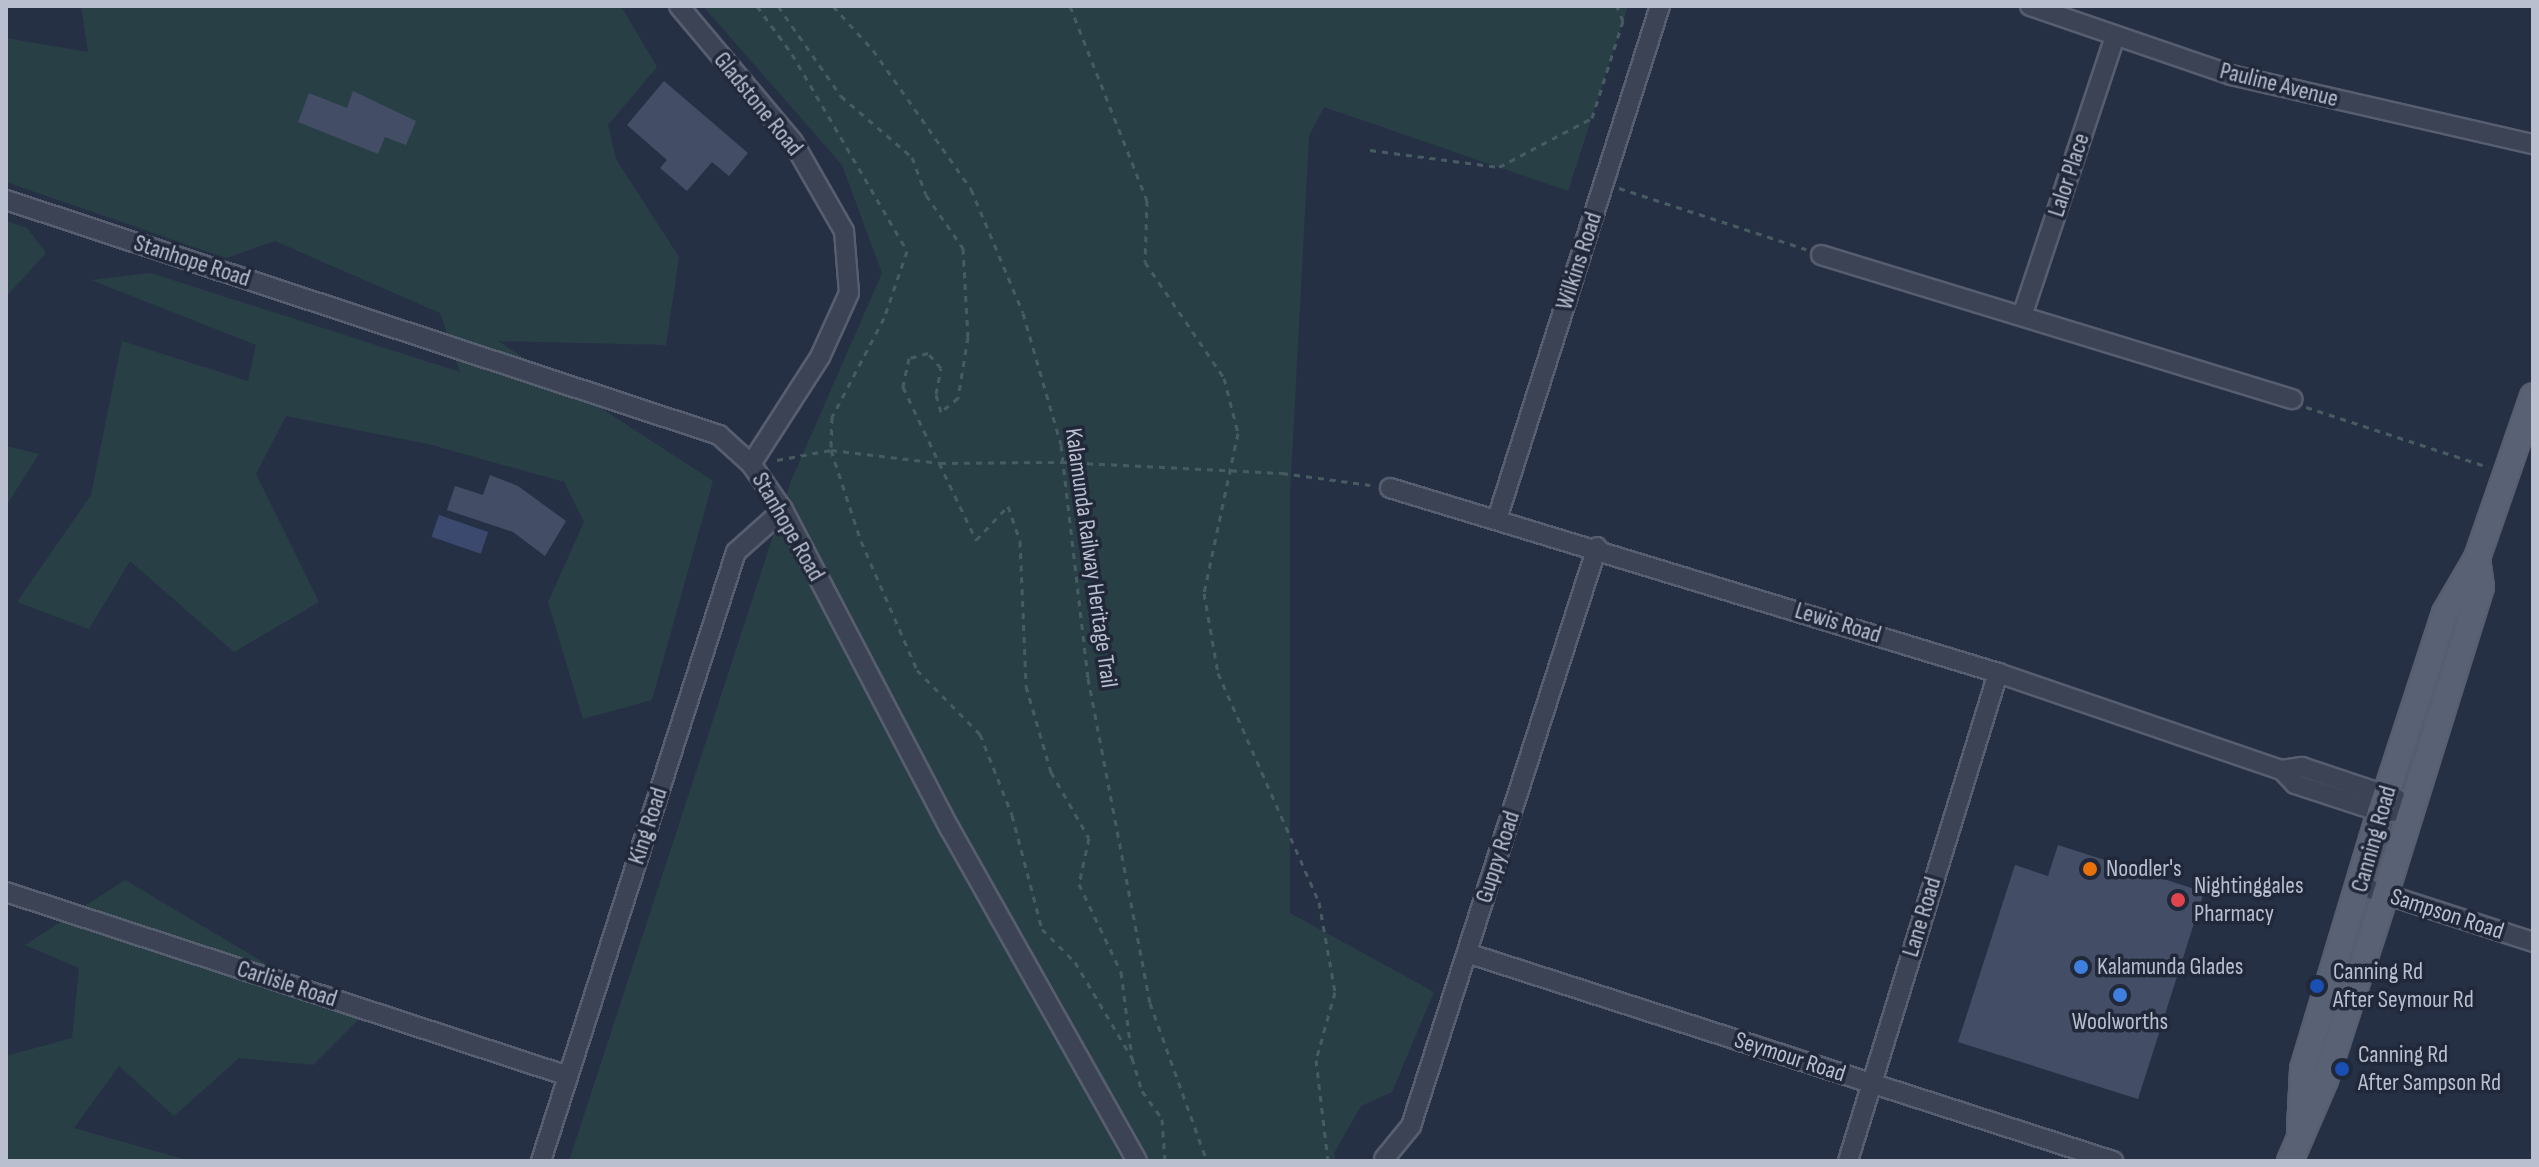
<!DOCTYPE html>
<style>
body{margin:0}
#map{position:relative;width:2539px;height:1167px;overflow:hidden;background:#263045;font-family:"Sofia Sans Condensed",sans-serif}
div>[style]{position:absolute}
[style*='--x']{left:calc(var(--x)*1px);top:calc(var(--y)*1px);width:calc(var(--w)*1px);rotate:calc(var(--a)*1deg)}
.green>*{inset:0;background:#293f46}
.water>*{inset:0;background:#3a496d;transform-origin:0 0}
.building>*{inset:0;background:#434d65}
.path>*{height:3px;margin-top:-1.5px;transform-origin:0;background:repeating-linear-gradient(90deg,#475c62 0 6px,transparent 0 12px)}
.roads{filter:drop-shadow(2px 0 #575e6f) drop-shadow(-2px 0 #575e6f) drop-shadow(0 2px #575e6f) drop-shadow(0 -2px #575e6f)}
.minor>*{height:18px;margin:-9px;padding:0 9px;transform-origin:9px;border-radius:9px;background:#3b4355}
.major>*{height:24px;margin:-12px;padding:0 12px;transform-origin:12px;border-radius:12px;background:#596275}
.dots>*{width:22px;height:22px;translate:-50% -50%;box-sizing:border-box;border:4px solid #20283a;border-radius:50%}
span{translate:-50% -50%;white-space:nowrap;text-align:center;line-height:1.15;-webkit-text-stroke:7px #20283a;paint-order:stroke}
.street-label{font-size:24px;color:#b9bfce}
.poi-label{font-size:24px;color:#b9bfce}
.left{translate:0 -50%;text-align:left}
.frame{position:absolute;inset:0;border:8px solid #b9bfce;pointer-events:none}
</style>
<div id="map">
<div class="green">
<div style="clip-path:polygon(81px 6px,621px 6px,657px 67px,608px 125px,616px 159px,679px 257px,666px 345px,498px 341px,713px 481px,652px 700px,583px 719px,548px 602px,584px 522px,564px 482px,428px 444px,286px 416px,256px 474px,319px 602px,234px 652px,130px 561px,89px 629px,17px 602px,91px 495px,122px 341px,248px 381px,256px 345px,91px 280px,151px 273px,460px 372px,440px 313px,275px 241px,226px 258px,6px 182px,6px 38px,88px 52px)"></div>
<div style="clip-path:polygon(703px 6px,1628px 6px,1568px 191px,1324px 107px,1309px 136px,1290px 495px,1290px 913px,1434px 992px,1392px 1092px,1361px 1106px,1334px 1153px,1336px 1161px,569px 1161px,791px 481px,882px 273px,842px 165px)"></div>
<div style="clip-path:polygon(6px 221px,27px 228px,46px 253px,6px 297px)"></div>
<div style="clip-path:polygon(6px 446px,39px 454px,6px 506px)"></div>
<div style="clip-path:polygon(125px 880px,359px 1019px,313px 1065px,239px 1058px,174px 1116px,119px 1066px,74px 1128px,190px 1161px,6px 1161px,6px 1056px,72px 1038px,79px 968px,25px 945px)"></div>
</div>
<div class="water">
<div style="left:439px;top:515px;width:52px;height:23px;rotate:19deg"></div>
</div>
<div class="building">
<div style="clip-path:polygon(664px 81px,748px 153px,729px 176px,712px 162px,687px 191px,660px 168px,667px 160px,627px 125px)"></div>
<div style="clip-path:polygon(353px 91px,416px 121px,406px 145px,385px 137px,378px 154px,298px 122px,309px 93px,347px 108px)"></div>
<div style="clip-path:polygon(490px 475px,518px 486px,566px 521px,545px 556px,513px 532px,447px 510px,455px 486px,483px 495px)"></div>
<div style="clip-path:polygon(2058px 845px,2204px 892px,2138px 1099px,1958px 1042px,2015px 865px,2048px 876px)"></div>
</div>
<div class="path">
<div style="--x:757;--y:6;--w:59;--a:53.9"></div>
<div style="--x:792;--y:54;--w:228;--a:59.7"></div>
<div style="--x:907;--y:251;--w:71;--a:108.9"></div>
<div style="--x:884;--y:318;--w:112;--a:117.7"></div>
<div style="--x:832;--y:417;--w:33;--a:92"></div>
<div style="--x:831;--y:450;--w:96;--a:71.8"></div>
<div style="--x:861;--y:541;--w:141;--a:66.5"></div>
<div style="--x:917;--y:670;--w:90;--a:45.5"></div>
<div style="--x:980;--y:734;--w:87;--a:68.4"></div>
<div style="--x:1012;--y:815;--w:118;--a:75.3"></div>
<div style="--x:1042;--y:929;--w:47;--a:45"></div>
<div style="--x:1075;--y:962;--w:112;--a:59.3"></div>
<div style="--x:1132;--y:1058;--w:34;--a:73"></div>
<div style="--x:1142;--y:1091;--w:34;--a:54"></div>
<div style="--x:1162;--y:1119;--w:42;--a:85.9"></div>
<div style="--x:778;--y:6;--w:110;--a:55"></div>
<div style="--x:841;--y:96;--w:94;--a:40.7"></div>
<div style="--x:912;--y:157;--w:40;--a:69.8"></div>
<div style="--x:926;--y:195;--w:65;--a:55.1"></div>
<div style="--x:963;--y:248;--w:89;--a:86.8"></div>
<div style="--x:968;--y:337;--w:62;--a:99.3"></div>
<div style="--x:958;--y:398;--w:22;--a:141"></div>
<div style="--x:941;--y:412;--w:19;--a:-106"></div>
<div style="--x:936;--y:394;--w:26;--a:-79"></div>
<div style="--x:941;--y:368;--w:20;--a:-131"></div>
<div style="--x:928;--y:353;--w:20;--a:165"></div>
<div style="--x:909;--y:358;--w:30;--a:102"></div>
<div style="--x:903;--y:387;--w:170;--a:64.5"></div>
<div style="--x:976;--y:540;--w:47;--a:-46.7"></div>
<div style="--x:1008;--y:506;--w:37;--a:71"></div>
<div style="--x:1020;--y:541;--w:145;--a:87.6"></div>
<div style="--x:1026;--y:686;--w:90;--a:73.8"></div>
<div style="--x:1051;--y:772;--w:76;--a:60.1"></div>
<div style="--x:1089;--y:838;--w:47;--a:102.3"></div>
<div style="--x:1079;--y:884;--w:98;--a:64.5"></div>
<div style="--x:1121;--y:972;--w:87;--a:82.7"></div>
<div style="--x:833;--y:6;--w:59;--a:47.7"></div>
<div style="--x:873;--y:50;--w:170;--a:54.8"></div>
<div style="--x:971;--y:189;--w:134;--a:67.2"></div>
<div style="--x:1023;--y:313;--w:137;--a:73.9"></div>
<div style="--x:1061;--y:445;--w:235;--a:83.4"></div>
<div style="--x:1088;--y:678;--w:331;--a:79.2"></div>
<div style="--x:1150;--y:1003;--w:168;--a:70.2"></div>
<div style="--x:1070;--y:6;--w:209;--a:68.4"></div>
<div style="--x:1147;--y:200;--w:62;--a:91.8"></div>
<div style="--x:1145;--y:262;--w:140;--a:55.7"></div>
<div style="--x:1224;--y:378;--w:57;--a:75.7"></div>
<div style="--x:1238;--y:433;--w:164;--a:102"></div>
<div style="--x:1204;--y:593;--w:81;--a:80.1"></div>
<div style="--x:1218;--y:673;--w:250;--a:66.2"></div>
<div style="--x:1319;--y:902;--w:91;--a:79.9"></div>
<div style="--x:1335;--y:992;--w:71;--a:105.6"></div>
<div style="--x:1316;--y:1060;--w:102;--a:83.2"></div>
<div style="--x:1370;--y:150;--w:130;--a:7.5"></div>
<div style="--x:1499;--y:167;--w:105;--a:-27.8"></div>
<div style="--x:1592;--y:118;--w:102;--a:-72.3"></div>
<div style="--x:1623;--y:21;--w:16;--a:-112"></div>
<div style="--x:1619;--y:188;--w:197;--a:18.1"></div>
<div style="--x:2306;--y:407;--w:192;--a:18.2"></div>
<div style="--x:777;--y:460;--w:55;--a:-10.5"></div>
<div style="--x:831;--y:450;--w:110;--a:6.8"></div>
<div style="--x:940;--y:463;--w:123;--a:-0.5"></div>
<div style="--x:1063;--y:462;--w:219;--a:2.9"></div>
<div style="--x:1282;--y:473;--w:89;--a:7.8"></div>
</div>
<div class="roads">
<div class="minor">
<div style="--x:679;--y:6;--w:177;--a:50"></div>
<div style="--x:793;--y:142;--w:103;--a:60.2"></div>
<div style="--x:844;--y:231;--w:62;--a:85.4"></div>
<div style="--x:849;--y:293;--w:70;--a:114.4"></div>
<div style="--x:820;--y:357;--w:127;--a:122.8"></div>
<div style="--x:2030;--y:6;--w:213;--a:18.9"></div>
<div style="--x:2231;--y:75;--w:310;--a:12.9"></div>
<div style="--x:6;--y:200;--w:751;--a:18.24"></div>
<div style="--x:719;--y:435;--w:43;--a:42.2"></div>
<div style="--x:751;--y:464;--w:56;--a:55.2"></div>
<div style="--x:783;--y:510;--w:360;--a:62.4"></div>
<div style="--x:950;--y:829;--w:381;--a:60.6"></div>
<div style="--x:1821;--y:255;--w:493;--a:17"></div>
<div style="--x:2023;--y:313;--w:291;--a:-71.6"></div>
<div style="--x:1390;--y:488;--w:636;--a:16.92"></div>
<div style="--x:1998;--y:673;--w:300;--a:18.9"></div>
<div style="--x:2282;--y:770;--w:19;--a:47"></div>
<div style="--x:2295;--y:784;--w:89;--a:18.2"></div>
<div style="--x:2380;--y:812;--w:30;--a:-2"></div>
<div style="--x:1498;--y:516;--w:535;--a:-72.38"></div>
<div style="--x:2282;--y:770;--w:20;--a:-9"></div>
<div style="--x:2302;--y:767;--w:100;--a:18.6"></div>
<div style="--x:2360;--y:886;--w:182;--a:17.9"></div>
<div style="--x:6;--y:892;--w:591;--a:18.13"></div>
<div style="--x:1467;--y:953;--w:679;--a:17.85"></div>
<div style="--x:1384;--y:1159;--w:43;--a:-50.7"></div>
<div style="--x:1411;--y:1126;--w:608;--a:-72.19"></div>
<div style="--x:541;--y:1161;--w:639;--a:-72.25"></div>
<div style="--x:736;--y:552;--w:63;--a:-41.8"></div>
<div style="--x:1848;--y:1161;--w:511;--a:-72.91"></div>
</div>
<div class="major">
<div style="--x:2300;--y:1129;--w:60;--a:-87.1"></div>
<div style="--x:2303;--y:1069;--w:268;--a:-73.3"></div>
<div style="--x:2380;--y:812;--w:209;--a:-71.9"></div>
<div style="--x:2445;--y:613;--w:64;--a:-59.8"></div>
<div style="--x:2477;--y:558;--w:171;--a:-70.9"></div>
<div style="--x:2290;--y:1161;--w:88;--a:-66.6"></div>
<div style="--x:2325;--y:1080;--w:194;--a:-72"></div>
<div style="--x:2385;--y:895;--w:323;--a:-72.7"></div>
<div style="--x:2481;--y:587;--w:29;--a:-98"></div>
</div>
</div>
<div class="dots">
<div style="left:2090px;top:869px;background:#e8710a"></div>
<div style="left:2178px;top:900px;background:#e0444e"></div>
<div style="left:2081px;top:967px;background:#3f7fe0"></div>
<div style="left:2317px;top:986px;background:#1a4fb4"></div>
<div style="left:2120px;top:995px;background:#3f7fe0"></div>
<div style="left:2342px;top:1069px;background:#1a4fb4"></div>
</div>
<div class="street-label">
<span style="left:2279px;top:85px;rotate:14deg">Pauline Avenue</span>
<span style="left:758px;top:104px;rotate:51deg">Gladstone Road</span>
<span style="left:2069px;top:175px;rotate:-72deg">Lalor Place</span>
<span style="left:192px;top:261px;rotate:18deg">Stanhope Road</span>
<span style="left:1579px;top:261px;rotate:-72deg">Wilkins Road</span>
<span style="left:788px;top:527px;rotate:60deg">Stanhope Road</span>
<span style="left:1091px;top:558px;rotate:82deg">Kalamunda Railway Heritage Trail</span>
<span style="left:1838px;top:623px;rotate:17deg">Lewis Road</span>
<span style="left:648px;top:826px;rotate:-72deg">King Road</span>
<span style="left:2374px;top:839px;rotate:-74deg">Canning Road</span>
<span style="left:1498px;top:857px;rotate:-72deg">Guppy Road</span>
<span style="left:2447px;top:914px;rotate:18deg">Sampson Road</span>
<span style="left:1922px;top:917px;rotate:-73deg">Lane Road</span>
<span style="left:287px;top:984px;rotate:18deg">Carlisle Road</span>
<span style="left:1790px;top:1057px;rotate:18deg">Seymour Road</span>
</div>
<div class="poi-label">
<span class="left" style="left:2106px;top:869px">Noodler's</span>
<span class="left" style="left:2194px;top:900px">Nightinggales<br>Pharmacy</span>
<span class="left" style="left:2097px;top:967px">Kalamunda Glades</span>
<span class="left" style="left:2333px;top:986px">Canning Rd<br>After Seymour Rd</span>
<span style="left:2120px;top:1022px">Woolworths</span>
<span class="left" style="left:2358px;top:1069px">Canning Rd<br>After Sampson Rd</span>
</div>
<div class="frame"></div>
</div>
